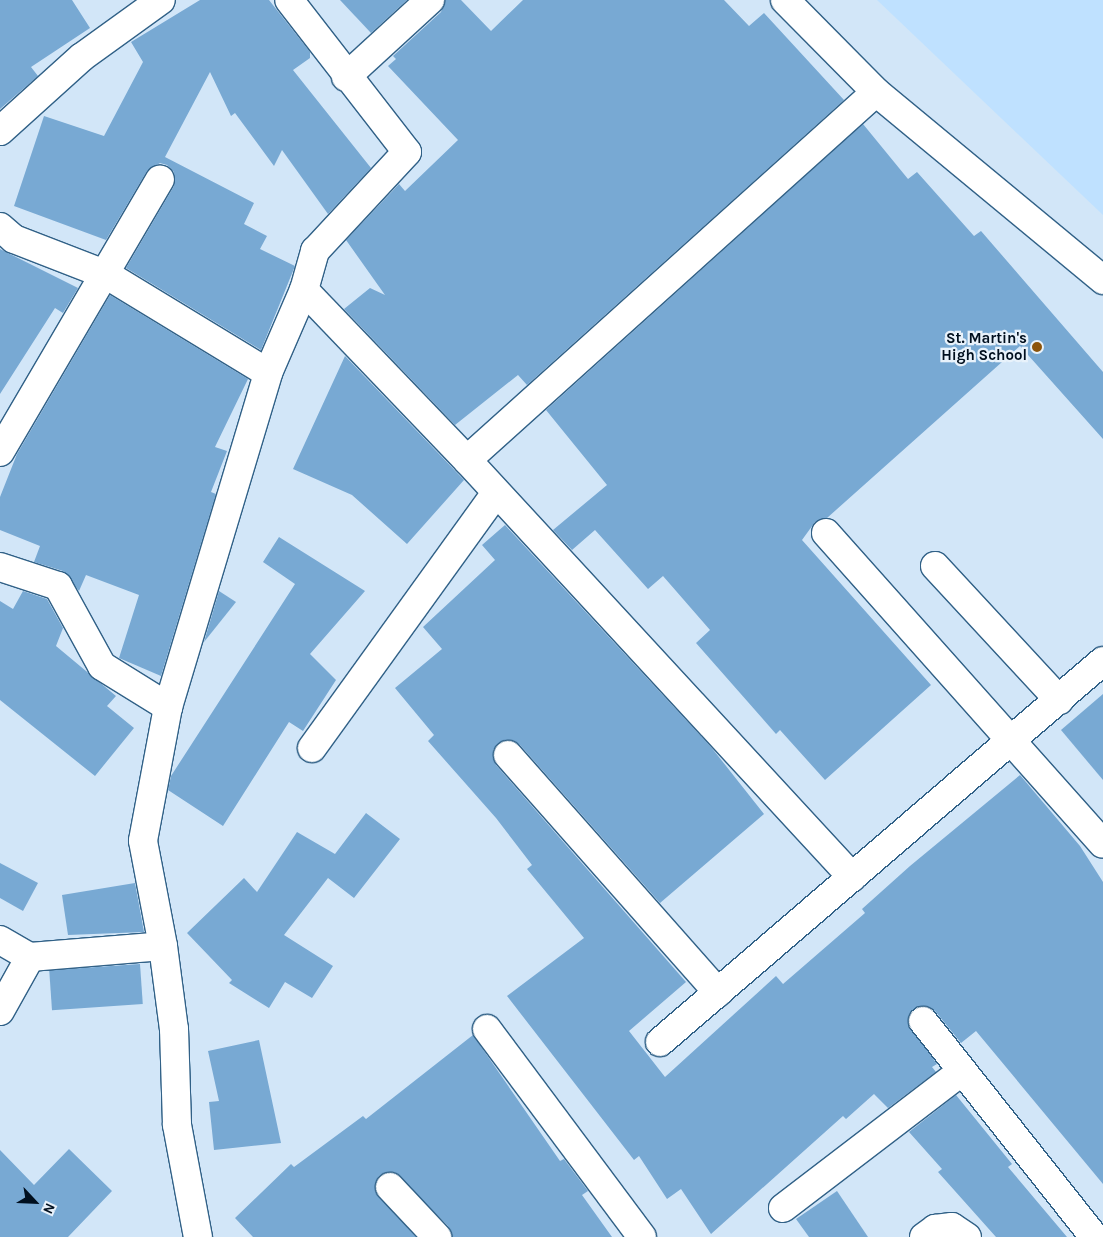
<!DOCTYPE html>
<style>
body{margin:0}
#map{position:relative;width:1103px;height:1237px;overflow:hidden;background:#d2e6f8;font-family:Karla,sans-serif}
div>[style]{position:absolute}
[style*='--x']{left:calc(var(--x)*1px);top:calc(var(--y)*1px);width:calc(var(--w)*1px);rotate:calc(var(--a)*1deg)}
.built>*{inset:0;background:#bfe1ff}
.building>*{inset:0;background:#78a9d3;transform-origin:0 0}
.roads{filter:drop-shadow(1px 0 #316187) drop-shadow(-1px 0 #316187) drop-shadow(0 1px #316187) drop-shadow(0 -1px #316187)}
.minor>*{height:28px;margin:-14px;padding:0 14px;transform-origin:14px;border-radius:14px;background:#fff}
.dots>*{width:14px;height:14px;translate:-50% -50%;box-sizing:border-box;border:2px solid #e8f2fb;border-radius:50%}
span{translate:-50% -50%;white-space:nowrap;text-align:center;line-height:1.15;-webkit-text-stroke:4.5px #e8f2fb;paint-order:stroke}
.poi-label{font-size:15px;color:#000f1e;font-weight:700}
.right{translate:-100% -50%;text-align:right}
.north{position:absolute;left:10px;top:1177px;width:50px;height:50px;-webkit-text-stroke:4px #e8f2fb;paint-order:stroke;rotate:115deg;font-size:14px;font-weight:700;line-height:20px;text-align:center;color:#000f1e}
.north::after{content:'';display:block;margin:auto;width:18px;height:22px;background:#000f1e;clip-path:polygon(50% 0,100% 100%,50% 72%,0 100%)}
</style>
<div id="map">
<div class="built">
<div style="clip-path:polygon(877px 0,1103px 0,1103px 215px)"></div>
</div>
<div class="building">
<div style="clip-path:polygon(0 0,72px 0,90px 28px,31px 67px,38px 76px,0 109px)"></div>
<div style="clip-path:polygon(200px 0,269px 0,310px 52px,310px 58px,293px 70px,371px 168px,328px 214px,282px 150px,274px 166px,235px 113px,231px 116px,210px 72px,165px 157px,254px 203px,244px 224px,267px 236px,260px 249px,295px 266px,261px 350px,126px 268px,174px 186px,174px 172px,167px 165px,160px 163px,147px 171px,106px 240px,14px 206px,44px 116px,104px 136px,143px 62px,131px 42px)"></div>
<div style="clip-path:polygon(340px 0,407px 0,371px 33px)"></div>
<div style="clip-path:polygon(445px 0,461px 0,491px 31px,523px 0,724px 0,749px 26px,764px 13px,844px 100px,527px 385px,518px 375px,455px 425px,344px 309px,370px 288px,385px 295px,346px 240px,399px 184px,405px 191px,458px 140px,388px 66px,396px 59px,393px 56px,441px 12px)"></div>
<div style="clip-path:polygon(863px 124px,908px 179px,917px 172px,974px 236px,981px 231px,1103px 372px,1103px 439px,1020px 346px,827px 518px,815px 522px,802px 540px,931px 685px,825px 780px,780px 730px,776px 734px,696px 643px,710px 630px,663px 576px,648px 589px,595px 530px,572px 550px,553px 530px,607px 485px,546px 410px)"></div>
<div style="clip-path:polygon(0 249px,78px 288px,63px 313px,55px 308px,0 394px)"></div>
<div style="clip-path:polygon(110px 295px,248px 379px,215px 447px,227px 451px,211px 492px,216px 494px,161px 676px,119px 658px,139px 595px,86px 575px,79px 591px,63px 571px,34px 562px,40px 546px,0 530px,0 497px,17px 454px)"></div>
<div style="clip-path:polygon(345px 356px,464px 480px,407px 544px,352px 495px,293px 469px)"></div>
<div style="clip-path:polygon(505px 525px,711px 747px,764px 814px,660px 903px,520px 745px,505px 740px,493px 750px,496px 765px,686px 982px,629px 1031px,665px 1077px,776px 976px,783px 984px,865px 913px,862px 909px,910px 866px,1020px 775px,1080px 846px,1103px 882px,1103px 1184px,976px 1031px,961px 1043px,935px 1011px,921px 1006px,909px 1015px,908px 1024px,937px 1064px,932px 1067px,936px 1072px,888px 1108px,874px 1094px,846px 1119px,843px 1116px,711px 1234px,681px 1189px,667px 1199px,639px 1156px,634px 1160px,507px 996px,584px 938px,527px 869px,532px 865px,496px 818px,428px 741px,434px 735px,395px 688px,442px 649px,423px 627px,495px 560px,482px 545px)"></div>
<div style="clip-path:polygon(279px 537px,365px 591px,310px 654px,336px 680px,303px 731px,289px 722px,223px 826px,168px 790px,171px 776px,295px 584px,263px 562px)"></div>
<div style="clip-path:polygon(23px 591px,47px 599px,63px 628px,56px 646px,116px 696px,107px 706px,134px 728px,95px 776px,0 700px,0 601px,13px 609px)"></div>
<div style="clip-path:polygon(219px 591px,236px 602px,204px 642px)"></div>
<div style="clip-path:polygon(1103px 694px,1103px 780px,1061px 730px)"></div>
<div style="clip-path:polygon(366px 813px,400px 839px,354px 898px,328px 878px,284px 935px,333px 966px,312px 998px,285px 982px,269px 1008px,229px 983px,232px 980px,187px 933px,244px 878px,257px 892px,297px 832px,335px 854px)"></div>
<div style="clip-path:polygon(0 863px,38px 883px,23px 911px,0 898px)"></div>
<div style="clip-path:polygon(135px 883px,144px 932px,68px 935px,62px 895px)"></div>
<div style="left:140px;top:964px;width:40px;height:91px;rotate:86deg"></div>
<div style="clip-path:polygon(473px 1035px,560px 1161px,564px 1159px,588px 1191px,582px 1195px,612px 1237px,452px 1237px,448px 1226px,394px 1172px,379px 1176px,375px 1191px,416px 1237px,253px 1237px,235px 1218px,291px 1164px,294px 1167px,363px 1116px,366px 1119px)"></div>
<div style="clip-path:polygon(259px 1040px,281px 1143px,214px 1150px,209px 1102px,219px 1101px,208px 1051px)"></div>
<div style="clip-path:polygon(956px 1095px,1012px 1164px,1008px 1167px,1067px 1237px,996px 1237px,938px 1172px,942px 1169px,909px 1132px)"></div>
<div style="clip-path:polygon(69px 1149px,112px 1191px,68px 1237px,0 1237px,0 1150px,34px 1185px)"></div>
<div style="clip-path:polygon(837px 1191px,868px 1237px,809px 1237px,796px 1219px)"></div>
</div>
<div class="roads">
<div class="minor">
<div style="--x:785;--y:0;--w:129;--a:45.3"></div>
<div style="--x:346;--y:77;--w:114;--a:-42.5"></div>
<div style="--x:0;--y:131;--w:110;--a:-42.1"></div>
<div style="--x:82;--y:57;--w:97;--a:-35.8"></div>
<div style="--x:0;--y:227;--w:18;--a:41"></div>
<div style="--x:14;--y:239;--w:100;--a:21.2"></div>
<div style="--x:107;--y:275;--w:188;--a:31.3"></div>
<div style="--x:304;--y:290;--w:236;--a:46.2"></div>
<div style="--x:467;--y:460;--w:568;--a:47.28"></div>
<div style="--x:0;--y:452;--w:316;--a:-59.6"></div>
<div style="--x:467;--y:460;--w:550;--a:-41.98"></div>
<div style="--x:876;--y:92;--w:295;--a:39.6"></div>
<div style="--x:826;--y:533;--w:416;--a:48.3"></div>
<div style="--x:935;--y:566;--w:183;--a:47.2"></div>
<div style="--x:0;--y:567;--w:61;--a:18.1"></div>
<div style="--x:58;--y:586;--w:91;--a:61.2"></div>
<div style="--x:102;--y:666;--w:78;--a:31.8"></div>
<div style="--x:168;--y:707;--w:136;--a:100.6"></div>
<div style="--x:143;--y:841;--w:107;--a:79.2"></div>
<div style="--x:163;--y:946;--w:84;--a:82.5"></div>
<div style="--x:174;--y:1029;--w:96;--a:88.2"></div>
<div style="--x:177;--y:1125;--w:114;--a:79.4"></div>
<div style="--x:168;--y:707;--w:349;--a:-73.3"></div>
<div style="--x:268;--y:373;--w:90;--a:-66.6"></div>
<div style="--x:304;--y:290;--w:41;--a:-74.2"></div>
<div style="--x:315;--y:251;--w:135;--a:-47.1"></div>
<div style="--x:407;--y:152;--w:192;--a:-127.8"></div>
<div style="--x:312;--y:748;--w:314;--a:-54.2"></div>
<div style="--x:508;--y:755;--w:317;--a:48.5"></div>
<div style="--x:0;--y:940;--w:34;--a:30"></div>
<div style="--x:30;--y:957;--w:133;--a:-4.7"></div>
<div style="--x:0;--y:1011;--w:62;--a:-60.9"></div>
<div style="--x:923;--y:1021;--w:275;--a:51.6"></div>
<div style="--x:487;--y:1029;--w:259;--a:53.3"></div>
<div style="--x:660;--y:1042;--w:584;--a:-40.7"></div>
<div style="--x:390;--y:1187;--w:69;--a:46.8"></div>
<div style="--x:783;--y:1208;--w:225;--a:-37.4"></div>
<div style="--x:924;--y:1237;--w:14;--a:-36"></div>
<div style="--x:935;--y:1229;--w:17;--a:-7"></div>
<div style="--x:952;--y:1227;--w:18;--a:34"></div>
</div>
</div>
<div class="dots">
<div style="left:1037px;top:347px;background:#8c540b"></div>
</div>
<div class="poi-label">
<span class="right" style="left:1027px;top:347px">St. Martin's<br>High School</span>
</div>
<div class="north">N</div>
</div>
